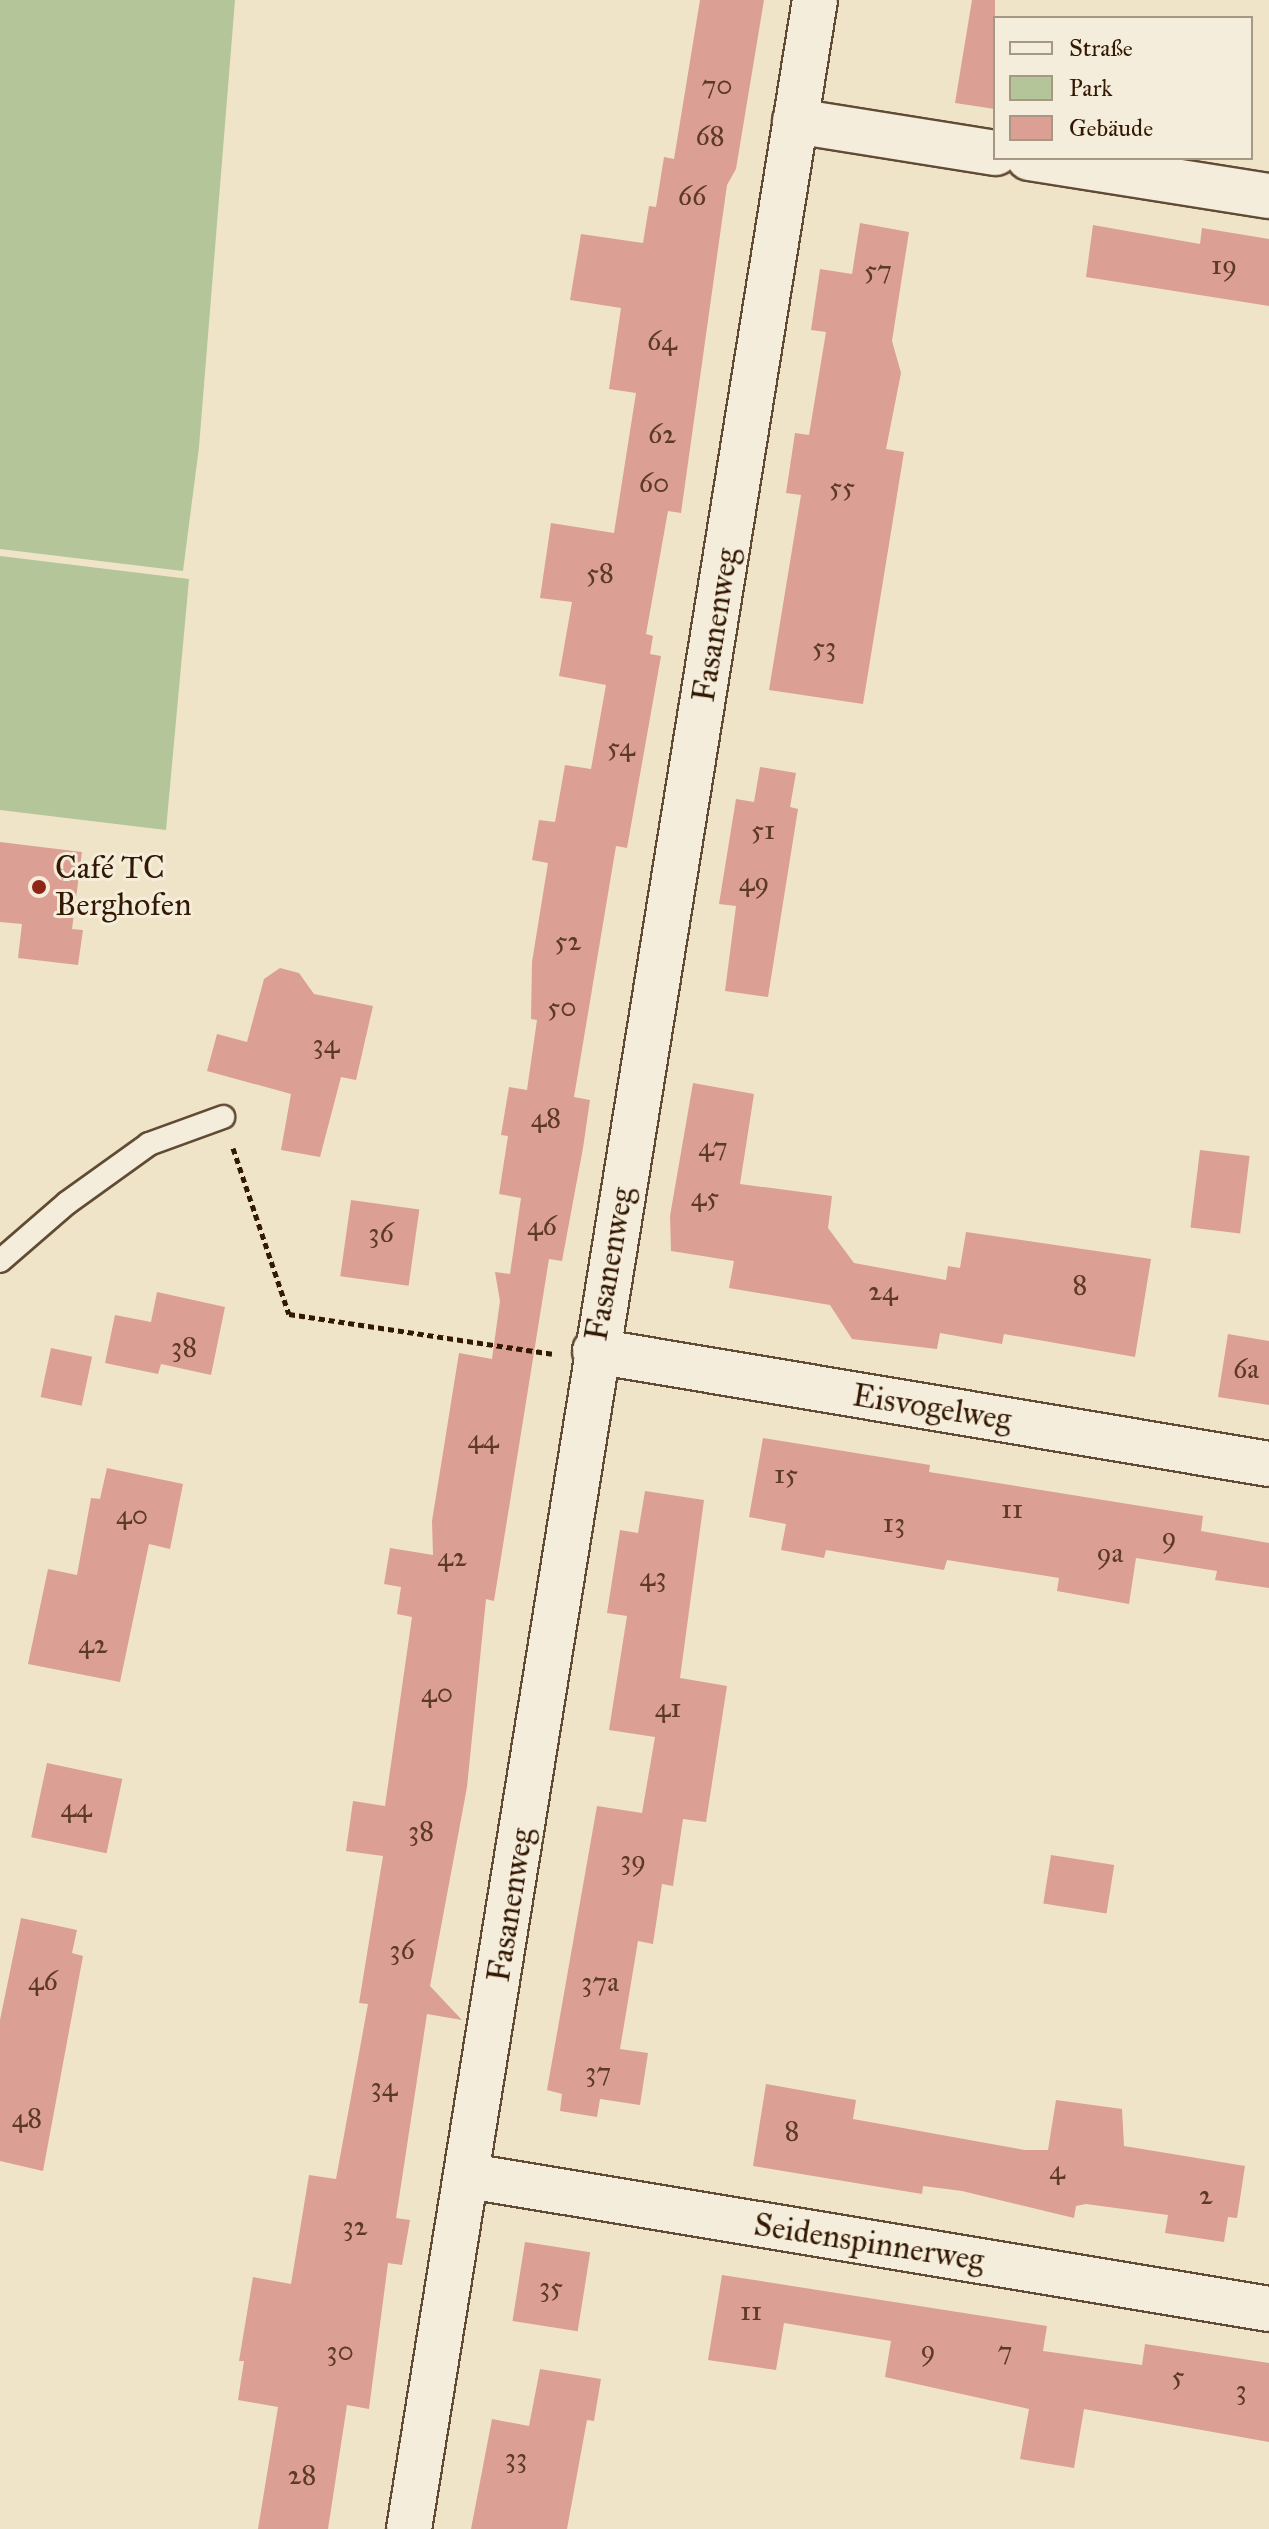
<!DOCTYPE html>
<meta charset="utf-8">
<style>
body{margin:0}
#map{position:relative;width:1269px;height:2529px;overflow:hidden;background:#efe4c8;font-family:"IM FELL Great Primer",serif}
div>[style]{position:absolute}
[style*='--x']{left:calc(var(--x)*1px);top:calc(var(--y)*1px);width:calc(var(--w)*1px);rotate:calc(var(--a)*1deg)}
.green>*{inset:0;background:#b4c599}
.building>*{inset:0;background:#dc9f93;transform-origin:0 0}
.path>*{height:5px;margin-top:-2.5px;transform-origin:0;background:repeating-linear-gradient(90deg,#331802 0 6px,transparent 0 10px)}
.roads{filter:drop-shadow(2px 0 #624b34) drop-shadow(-2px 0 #624b34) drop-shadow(0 2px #624b34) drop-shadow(0 -2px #624b34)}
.service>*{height:22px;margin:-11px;padding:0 11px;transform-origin:11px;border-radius:11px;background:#f5eddb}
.minor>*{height:44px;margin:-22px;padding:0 22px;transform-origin:22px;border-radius:22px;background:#f5eddb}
.dots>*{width:22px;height:22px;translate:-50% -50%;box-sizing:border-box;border:4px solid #f5eddb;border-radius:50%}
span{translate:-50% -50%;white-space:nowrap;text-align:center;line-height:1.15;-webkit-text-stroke:6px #f5eddb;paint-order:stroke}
.number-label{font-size:28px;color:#5d3a26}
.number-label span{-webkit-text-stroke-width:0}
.street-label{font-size:32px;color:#331802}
.poi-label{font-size:32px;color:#331802}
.left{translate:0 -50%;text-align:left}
.legend{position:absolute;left:993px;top:16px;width:260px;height:144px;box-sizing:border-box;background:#f5eddb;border:2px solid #a79884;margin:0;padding:10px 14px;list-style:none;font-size:24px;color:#331802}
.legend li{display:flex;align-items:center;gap:16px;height:40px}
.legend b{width:40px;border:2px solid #a79884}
</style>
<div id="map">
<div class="green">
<div style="clip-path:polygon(0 0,235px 0,199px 447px,183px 571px,0 549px)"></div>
<div style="clip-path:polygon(0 556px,189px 579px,166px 830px,0 810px)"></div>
</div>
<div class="building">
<div style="clip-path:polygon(700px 0,764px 0,736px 169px,727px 185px,681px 513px,668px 511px,646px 634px,653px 636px,650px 654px,661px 656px,627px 848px,616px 846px,574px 1097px,590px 1100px,583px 1148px,562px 1261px,549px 1259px,494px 1601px,486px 1599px,467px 1787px,430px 1986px,462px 2020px,427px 2014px,396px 2218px,410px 2220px,402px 2265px,388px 2263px,369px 2409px,347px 2405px,328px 2529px,258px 2529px,278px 2407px,238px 2400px,244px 2361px,239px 2361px,253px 2277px,291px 2284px,309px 2175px,336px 2179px,368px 2004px,359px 2003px,383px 1856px,346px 1851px,353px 1801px,385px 1806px,412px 1617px,397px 1614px,401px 1587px,384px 1584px,390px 1548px,433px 1555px,432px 1521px,459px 1353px,492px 1359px,500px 1301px,495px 1272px,510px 1274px,521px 1198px,499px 1194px,508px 1136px,501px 1135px,509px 1087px,527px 1090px,537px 1020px,531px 1019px,532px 962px,548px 863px,532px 860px,539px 820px,555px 822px,565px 765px,591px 769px,606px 685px,559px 676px,572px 602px,540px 598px,551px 523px,614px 533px,636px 393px,609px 389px,621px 308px,570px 300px,581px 234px,643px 243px,649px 206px,656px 207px,664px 157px,674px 159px)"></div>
<div style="clip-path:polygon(972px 0,995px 0,995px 109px,955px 103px)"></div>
<div style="clip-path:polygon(860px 223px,909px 232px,892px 341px,901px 373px,886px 449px,904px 452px,863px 704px,769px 690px,801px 495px,786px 493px,795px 433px,809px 435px,826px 332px,811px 330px,820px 269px,852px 274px)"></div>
<div style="clip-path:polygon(1093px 225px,1200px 244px,1202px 228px,1269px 239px,1269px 306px,1086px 277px)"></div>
<div style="clip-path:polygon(760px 767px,796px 773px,790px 807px,798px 809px,768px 997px,725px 991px,736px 906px,719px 904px,736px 799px,754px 802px)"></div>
<div style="clip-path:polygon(0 842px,82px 852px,72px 929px,83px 930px,78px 965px,18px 958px,22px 924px,0 922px)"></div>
<div style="clip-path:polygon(280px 968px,299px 973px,314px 994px,373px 1006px,356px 1080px,341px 1077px,320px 1157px,281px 1150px,291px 1094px,207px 1071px,217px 1034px,247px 1042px,264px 979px)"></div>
<div style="clip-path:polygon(693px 1083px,754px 1094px,740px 1184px,832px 1196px,828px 1228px,854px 1263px,946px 1280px,948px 1266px,960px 1268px,966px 1232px,1151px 1259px,1135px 1357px,1004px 1334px,1002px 1344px,940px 1333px,937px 1349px,852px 1339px,830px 1305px,729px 1288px,734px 1261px,671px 1251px,670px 1216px)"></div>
<div style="left:1200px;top:1150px;width:50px;height:78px;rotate:7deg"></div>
<div style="left:351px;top:1200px;width:69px;height:77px;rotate:8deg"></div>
<div style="clip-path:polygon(157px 1292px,225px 1307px,211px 1375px,161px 1364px,158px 1374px,105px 1363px,115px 1315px,151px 1322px)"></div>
<div style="clip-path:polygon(1228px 1334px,1269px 1341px,1269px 1405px,1218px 1397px)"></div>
<div style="left:51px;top:1348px;width:42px;height:50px;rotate:12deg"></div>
<div style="clip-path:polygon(763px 1438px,930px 1465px,929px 1472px,1203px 1516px,1201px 1531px,1269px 1543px,1269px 1588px,1215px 1580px,1217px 1571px,1136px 1558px,1129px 1604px,1057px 1591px,1059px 1578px,947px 1560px,944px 1570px,826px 1550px,824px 1558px,781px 1550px,786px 1524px,749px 1517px)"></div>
<div style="clip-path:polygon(107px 1468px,183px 1484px,170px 1549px,149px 1544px,120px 1682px,28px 1664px,48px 1569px,77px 1575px,91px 1498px,100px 1499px)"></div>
<div style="clip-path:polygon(645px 1491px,704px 1500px,680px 1678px,727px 1686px,706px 1822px,683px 1819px,673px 1886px,662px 1884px,653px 1944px,638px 1941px,620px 2049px,648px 2053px,640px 2105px,600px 2099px,597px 2117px,560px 2111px,562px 2094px,547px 2090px,597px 1806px,642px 1813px,655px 1737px,609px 1730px,627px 1616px,607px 1613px,620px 1530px,638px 1533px)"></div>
<div style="left:47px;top:1763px;width:77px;height:76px;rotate:12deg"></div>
<div style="left:1051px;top:1855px;width:64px;height:49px;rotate:9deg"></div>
<div style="clip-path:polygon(21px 1918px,77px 1930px,72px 1953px,83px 1956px,43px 2171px,0 2161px,0 2020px)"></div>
<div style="clip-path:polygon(766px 2084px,856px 2100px,853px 2119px,1025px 2150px,1048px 2150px,1056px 2100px,1122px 2109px,1124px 2146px,1245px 2166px,1237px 2218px,1228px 2217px,1224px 2242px,1165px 2233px,1168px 2215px,1086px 2204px,1076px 2206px,1074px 2218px,962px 2191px,923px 2186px,922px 2194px,753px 2166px)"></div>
<div style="left:525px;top:2242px;width:66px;height:80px;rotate:9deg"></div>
<div style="clip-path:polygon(722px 2275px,1047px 2326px,1043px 2351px,1142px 2365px,1145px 2344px,1269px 2363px,1269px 2442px,1084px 2409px,1074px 2468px,1020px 2459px,1029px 2409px,885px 2377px,891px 2341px,784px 2323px,776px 2370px,708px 2360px)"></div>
<div style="clip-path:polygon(540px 2369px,601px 2379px,594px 2421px,587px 2420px,567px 2529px,471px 2529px,492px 2419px,529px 2426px)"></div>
</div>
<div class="path">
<div style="--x:233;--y:1148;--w:175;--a:71.4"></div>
<div style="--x:289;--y:1314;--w:266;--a:8.6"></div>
</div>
<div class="roads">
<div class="service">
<div style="--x:0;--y:1261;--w:89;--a:-40.9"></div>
<div style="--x:67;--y:1203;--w:101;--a:-35.7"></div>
<div style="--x:149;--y:1144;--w:79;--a:-20"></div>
</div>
<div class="minor">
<div style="--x:795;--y:121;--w:203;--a:9.1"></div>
<div style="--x:1029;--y:158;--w:243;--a:9"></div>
<div style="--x:595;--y:1351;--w:683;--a:9.52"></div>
<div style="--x:469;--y:2176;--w:811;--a:9.44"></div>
<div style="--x:409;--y:2529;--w:2561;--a:-80.88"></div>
</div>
</div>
<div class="dots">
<div style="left:39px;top:887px;background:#8f2418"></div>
</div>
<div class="number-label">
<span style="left:717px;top:85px">70</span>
<span style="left:710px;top:136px">68</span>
<span style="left:692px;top:196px">66</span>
<span style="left:1224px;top:265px">19</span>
<span style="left:878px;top:270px">57</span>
<span style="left:662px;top:341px">64</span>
<span style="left:662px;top:434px">62</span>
<span style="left:654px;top:483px">60</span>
<span style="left:842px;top:487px">55</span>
<span style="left:600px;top:573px">58</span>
<span style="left:824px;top:647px">53</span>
<span style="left:621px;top:747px">54</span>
<span style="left:763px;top:830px">51</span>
<span style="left:754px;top:882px">49</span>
<span style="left:568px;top:941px">52</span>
<span style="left:562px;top:1007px">50</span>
<span style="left:326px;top:1044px">34</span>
<span style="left:546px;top:1118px">48</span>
<span style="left:713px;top:1147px">47</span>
<span style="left:705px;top:1197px">45</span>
<span style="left:542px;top:1226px">46</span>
<span style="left:381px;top:1233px">36</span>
<span style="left:1080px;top:1285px">8</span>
<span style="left:883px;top:1291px">24</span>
<span style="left:184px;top:1347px">38</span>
<span style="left:1246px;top:1369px">6a</span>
<span style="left:483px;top:1439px">44</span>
<span style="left:786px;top:1474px">15</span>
<span style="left:1012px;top:1509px">11</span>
<span style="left:132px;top:1515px">40</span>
<span style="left:894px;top:1523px">13</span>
<span style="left:1169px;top:1537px">9</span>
<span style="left:1110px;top:1553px">9a</span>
<span style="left:452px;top:1557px">42</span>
<span style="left:653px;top:1577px">43</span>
<span style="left:93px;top:1644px">42</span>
<span style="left:437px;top:1693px">40</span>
<span style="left:668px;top:1708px">41</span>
<span style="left:76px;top:1808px">44</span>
<span style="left:421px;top:1831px">38</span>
<span style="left:633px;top:1860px">39</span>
<span style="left:402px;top:1950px">36</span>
<span style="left:43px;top:1981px">46</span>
<span style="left:600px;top:1982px">37a</span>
<span style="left:598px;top:2072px">37</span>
<span style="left:384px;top:2087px">34</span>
<span style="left:27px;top:2118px">48</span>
<span style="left:792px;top:2131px">8</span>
<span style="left:1057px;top:2170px">4</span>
<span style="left:1206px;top:2195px">2</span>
<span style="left:355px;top:2226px">32</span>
<span style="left:551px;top:2287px">35</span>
<span style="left:751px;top:2311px">11</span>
<span style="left:928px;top:2350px">9</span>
<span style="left:340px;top:2351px">30</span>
<span style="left:1005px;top:2351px">7</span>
<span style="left:1178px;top:2376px">5</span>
<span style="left:1241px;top:2390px">3</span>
<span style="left:516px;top:2458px">33</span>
<span style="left:302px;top:2475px">28</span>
</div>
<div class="street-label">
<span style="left:716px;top:625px;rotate:-81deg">Fasanenweg</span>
<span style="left:610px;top:1264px;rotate:-80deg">Fasanenweg</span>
<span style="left:932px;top:1408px;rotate:9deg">Eisvogelweg</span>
<span style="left:511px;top:1905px;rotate:-81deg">Fasanenweg</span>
<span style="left:869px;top:2243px;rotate:9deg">Seidenspinnerweg</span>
</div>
<div class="poi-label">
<span class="left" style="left:55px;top:887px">Café TC<br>Berghofen</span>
</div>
<ul class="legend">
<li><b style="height:10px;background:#f5eddb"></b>Straße</li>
<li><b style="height:22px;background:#b4c599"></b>Park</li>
<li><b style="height:22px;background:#dc9f93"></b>Gebäude</li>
</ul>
</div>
